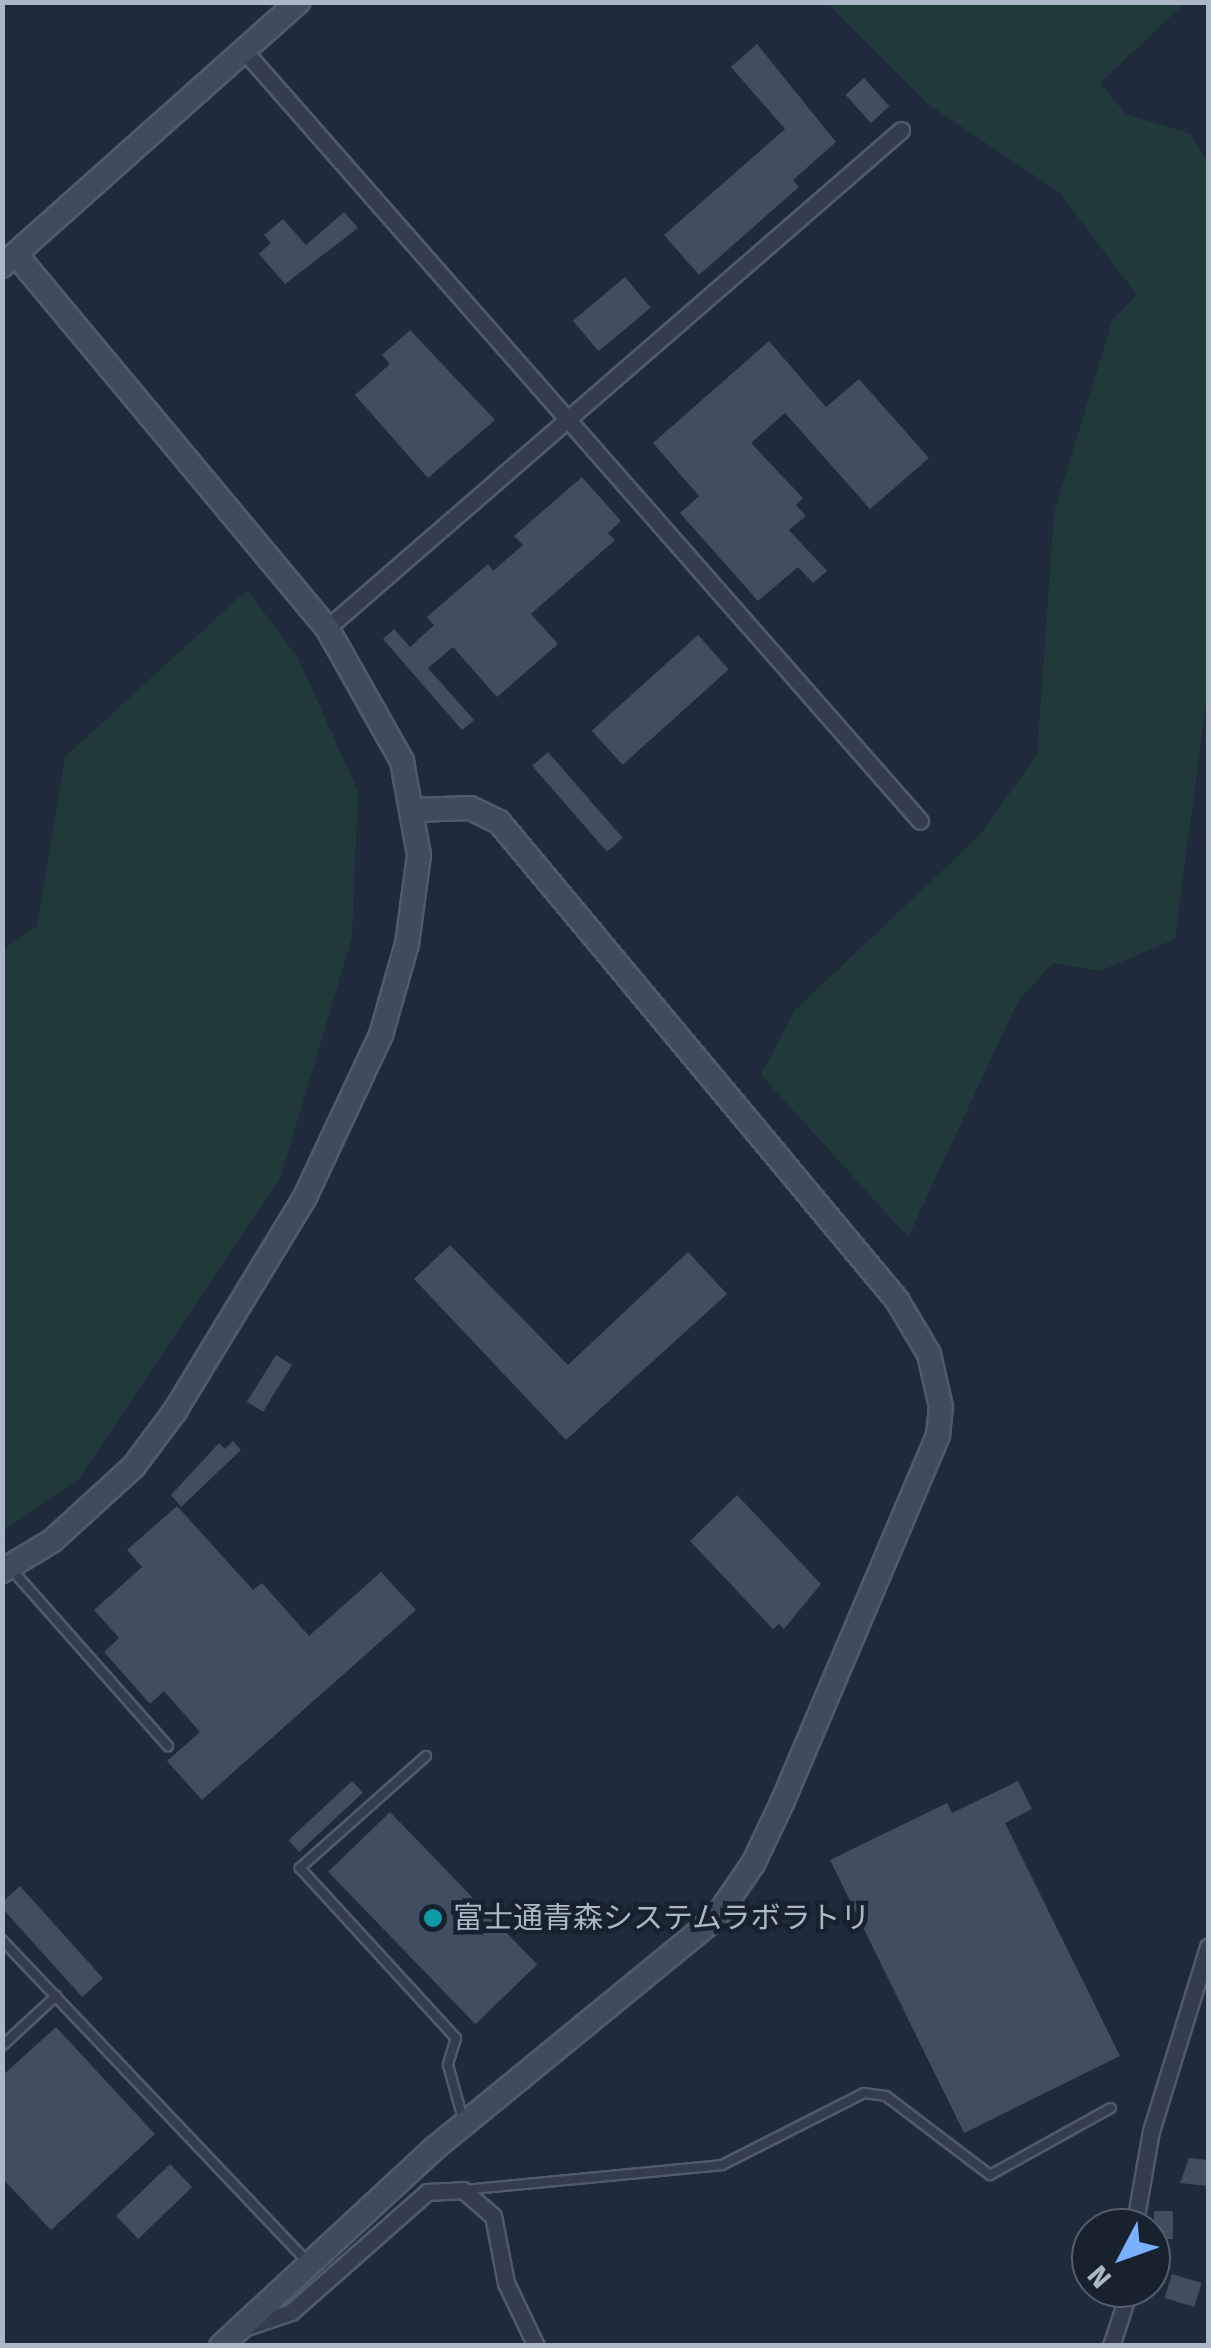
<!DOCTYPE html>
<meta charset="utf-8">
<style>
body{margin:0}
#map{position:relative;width:1211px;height:2348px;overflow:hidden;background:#1f2b3a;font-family:"Fira Sans","Noto Sans JP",sans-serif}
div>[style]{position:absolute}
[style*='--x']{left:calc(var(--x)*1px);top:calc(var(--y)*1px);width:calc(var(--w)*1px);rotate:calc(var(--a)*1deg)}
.green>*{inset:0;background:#21393b}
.building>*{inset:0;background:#404e60;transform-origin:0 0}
.roads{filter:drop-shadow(2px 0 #505b68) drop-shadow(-2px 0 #505b68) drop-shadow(0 2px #505b68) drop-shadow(0 -2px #505b68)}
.lane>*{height:8px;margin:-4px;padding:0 4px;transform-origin:4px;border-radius:4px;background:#333d4b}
.street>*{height:15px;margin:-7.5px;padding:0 7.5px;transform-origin:7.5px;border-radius:7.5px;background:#333d4b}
.secondary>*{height:22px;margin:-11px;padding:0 11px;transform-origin:11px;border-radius:11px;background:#404c5e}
.dots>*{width:28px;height:28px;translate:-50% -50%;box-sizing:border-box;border:5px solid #18222f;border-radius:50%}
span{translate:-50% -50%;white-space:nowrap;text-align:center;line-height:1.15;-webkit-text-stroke:9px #18222f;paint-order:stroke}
.poi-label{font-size:30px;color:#adb8c7}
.left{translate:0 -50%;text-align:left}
.frame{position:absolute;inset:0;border:5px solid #adb8c7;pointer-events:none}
.north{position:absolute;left:1071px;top:2208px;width:100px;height:100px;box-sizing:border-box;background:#18222f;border:2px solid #545e6c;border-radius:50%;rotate:229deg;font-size:28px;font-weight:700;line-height:40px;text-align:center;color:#adb8c7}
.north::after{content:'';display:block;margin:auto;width:35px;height:45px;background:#7ab1ff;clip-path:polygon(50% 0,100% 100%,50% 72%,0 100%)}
</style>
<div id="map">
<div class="green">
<div style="clip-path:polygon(827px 3px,1185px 3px,1100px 83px,1126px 114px,1191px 134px,1208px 163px,1208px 688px,1175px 939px,1100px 971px,1053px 963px,1018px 1001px,908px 1237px,761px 1075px,794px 1011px,979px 836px,1037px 755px,1054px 513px,1112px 321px,1137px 295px,1059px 192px,928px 104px)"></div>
<div style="clip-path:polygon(247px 590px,298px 658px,358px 791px,352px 938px,280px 1179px,78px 1480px,3px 1531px,3px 949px,37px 926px,65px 757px)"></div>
</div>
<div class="building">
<div style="clip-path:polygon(757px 44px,836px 142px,793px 180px,799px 187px,699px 275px,664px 235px,785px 129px,731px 67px)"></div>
<div style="left:864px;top:78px;width:38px;height:25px;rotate:48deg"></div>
<div style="clip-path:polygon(344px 212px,358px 228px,285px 284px,259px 254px,271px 243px,264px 235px,283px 219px,306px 245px)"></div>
<div style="left:625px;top:277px;width:40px;height:68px;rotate:50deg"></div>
<div style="clip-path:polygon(410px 330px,495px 420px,428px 478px,355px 395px,390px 364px,382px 355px)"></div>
<div style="clip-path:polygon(769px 341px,826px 407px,859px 379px,929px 458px,870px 509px,785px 413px,751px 443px,803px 498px,796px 505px,806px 516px,789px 530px,827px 571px,813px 583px,798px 567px,758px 601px,680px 513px,699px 496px,653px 443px)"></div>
<div style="clip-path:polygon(582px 477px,621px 521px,608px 533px,615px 540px,531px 614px,558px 644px,497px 697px,453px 647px,428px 668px,474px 720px,462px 730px,383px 639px,394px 629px,410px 647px,434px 625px,427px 617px,488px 564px,493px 571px,523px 545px,514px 536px)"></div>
<div style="left:698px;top:635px;width:46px;height:143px;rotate:48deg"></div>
<div style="left:548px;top:752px;width:114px;height:21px;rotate:49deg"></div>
<div style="clip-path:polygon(450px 1245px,568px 1365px,688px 1252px,727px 1294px,566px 1440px,414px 1279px)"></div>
<div style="left:276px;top:1355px;width:19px;height:55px;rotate:32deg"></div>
<div style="clip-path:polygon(233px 1441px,241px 1450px,181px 1507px,171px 1495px,219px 1443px,225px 1449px)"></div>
<div style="clip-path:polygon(737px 1495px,821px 1584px,784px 1629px,779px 1624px,773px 1629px,690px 1541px)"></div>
<div style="clip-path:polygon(177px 1506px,253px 1590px,262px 1583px,309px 1636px,381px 1572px,416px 1610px,202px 1800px,167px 1761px,200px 1732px,164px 1691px,150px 1704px,104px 1652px,119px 1638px,94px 1610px,142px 1567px,127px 1550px)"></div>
<div style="left:352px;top:1781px;width:16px;height:87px;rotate:47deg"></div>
<div style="clip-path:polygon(1018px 1781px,1032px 1809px,1005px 1823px,1120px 2056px,964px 2133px,830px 1860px,947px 1803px,952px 1813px)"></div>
<div style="left:390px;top:1812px;width:212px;height:86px;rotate:46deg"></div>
<div style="left:20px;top:1886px;width:124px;height:28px;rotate:48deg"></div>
<div style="clip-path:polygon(56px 2027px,155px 2134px,51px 2230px,2px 2178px,2px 2076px)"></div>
<div style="clip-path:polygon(1189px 2158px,1208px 2160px,1208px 2186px,1180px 2183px)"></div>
<div style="left:170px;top:2164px;width:32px;height:75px;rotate:46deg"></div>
<div style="left:1154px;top:2211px;width:19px;height:28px"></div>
<div style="left:1172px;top:2274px;width:31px;height:25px;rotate:17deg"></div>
</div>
<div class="roads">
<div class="lane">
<div style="--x:13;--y:1571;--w:234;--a:48.5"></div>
<div style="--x:426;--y:1756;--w:169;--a:138.4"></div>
<div style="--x:300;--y:1868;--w:231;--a:47.5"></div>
<div style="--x:456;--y:2038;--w:28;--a:107"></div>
<div style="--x:448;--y:2065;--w:56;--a:74.5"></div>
<div style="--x:2;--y:1940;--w:446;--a:46.5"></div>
<div style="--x:2;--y:2046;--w:74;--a:-42.8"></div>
<div style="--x:463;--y:2190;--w:260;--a:-5.5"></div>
<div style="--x:722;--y:2165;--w:159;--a:-26.9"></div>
<div style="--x:864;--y:2093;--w:22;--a:8"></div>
<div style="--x:886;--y:2096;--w:131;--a:37.2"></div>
<div style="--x:990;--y:2175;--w:138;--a:-29"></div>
</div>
<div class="street">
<div style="--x:247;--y:54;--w:1020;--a:48.73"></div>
<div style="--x:327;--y:628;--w:760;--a:-40.94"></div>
<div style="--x:1134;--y:2228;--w:98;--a:-80.1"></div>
<div style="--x:1151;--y:2131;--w:193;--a:-72.8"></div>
<div style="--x:247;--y:2327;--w:46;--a:-18.8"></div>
<div style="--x:291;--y:2312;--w:181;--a:-41.4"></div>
<div style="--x:427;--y:2192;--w:36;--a:-3"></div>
<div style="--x:463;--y:2190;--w:40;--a:41"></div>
<div style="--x:493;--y:2216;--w:68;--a:79"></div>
<div style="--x:506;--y:2283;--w:70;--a:64.5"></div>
<div style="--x:1111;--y:2346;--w:61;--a:-71.9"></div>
</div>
<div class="secondary">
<div style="--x:2;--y:266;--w:397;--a:-41.7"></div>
<div style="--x:2;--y:1571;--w:58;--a:-31"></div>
<div style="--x:52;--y:1541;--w:111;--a:-42.4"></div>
<div style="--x:134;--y:1466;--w:69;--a:-53.3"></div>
<div style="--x:175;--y:1411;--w:250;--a:-58.7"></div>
<div style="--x:305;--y:1197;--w:179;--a:-64.9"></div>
<div style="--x:381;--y:1035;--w:95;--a:-74.1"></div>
<div style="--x:407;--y:944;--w:90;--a:-82.3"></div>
<div style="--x:419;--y:855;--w:96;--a:-100.3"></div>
<div style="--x:402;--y:761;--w:153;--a:-119.4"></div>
<div style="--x:327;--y:628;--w:486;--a:-129.8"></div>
<div style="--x:221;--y:2346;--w:293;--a:-42.8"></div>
<div style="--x:436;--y:2147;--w:360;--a:-39.3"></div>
<div style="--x:715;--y:1919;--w:67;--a:-55.4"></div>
<div style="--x:753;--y:1864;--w:68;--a:-64.6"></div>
<div style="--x:782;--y:1803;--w:400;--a:-67"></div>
<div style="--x:938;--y:1435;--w:28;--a:-84"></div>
<div style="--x:941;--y:1407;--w:54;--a:-102.8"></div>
<div style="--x:929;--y:1354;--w:63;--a:-120.7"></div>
<div style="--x:897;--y:1300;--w:622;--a:-129.78"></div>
<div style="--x:499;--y:822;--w:32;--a:-154"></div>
<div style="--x:470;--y:808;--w:55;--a:177.9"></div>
</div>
</div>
<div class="dots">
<div style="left:433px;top:1918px;background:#0f9aa8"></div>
</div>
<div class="poi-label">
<span class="left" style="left:453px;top:1918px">富士通青森システムラボラトリ</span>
</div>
<div class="frame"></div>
<div class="north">N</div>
</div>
